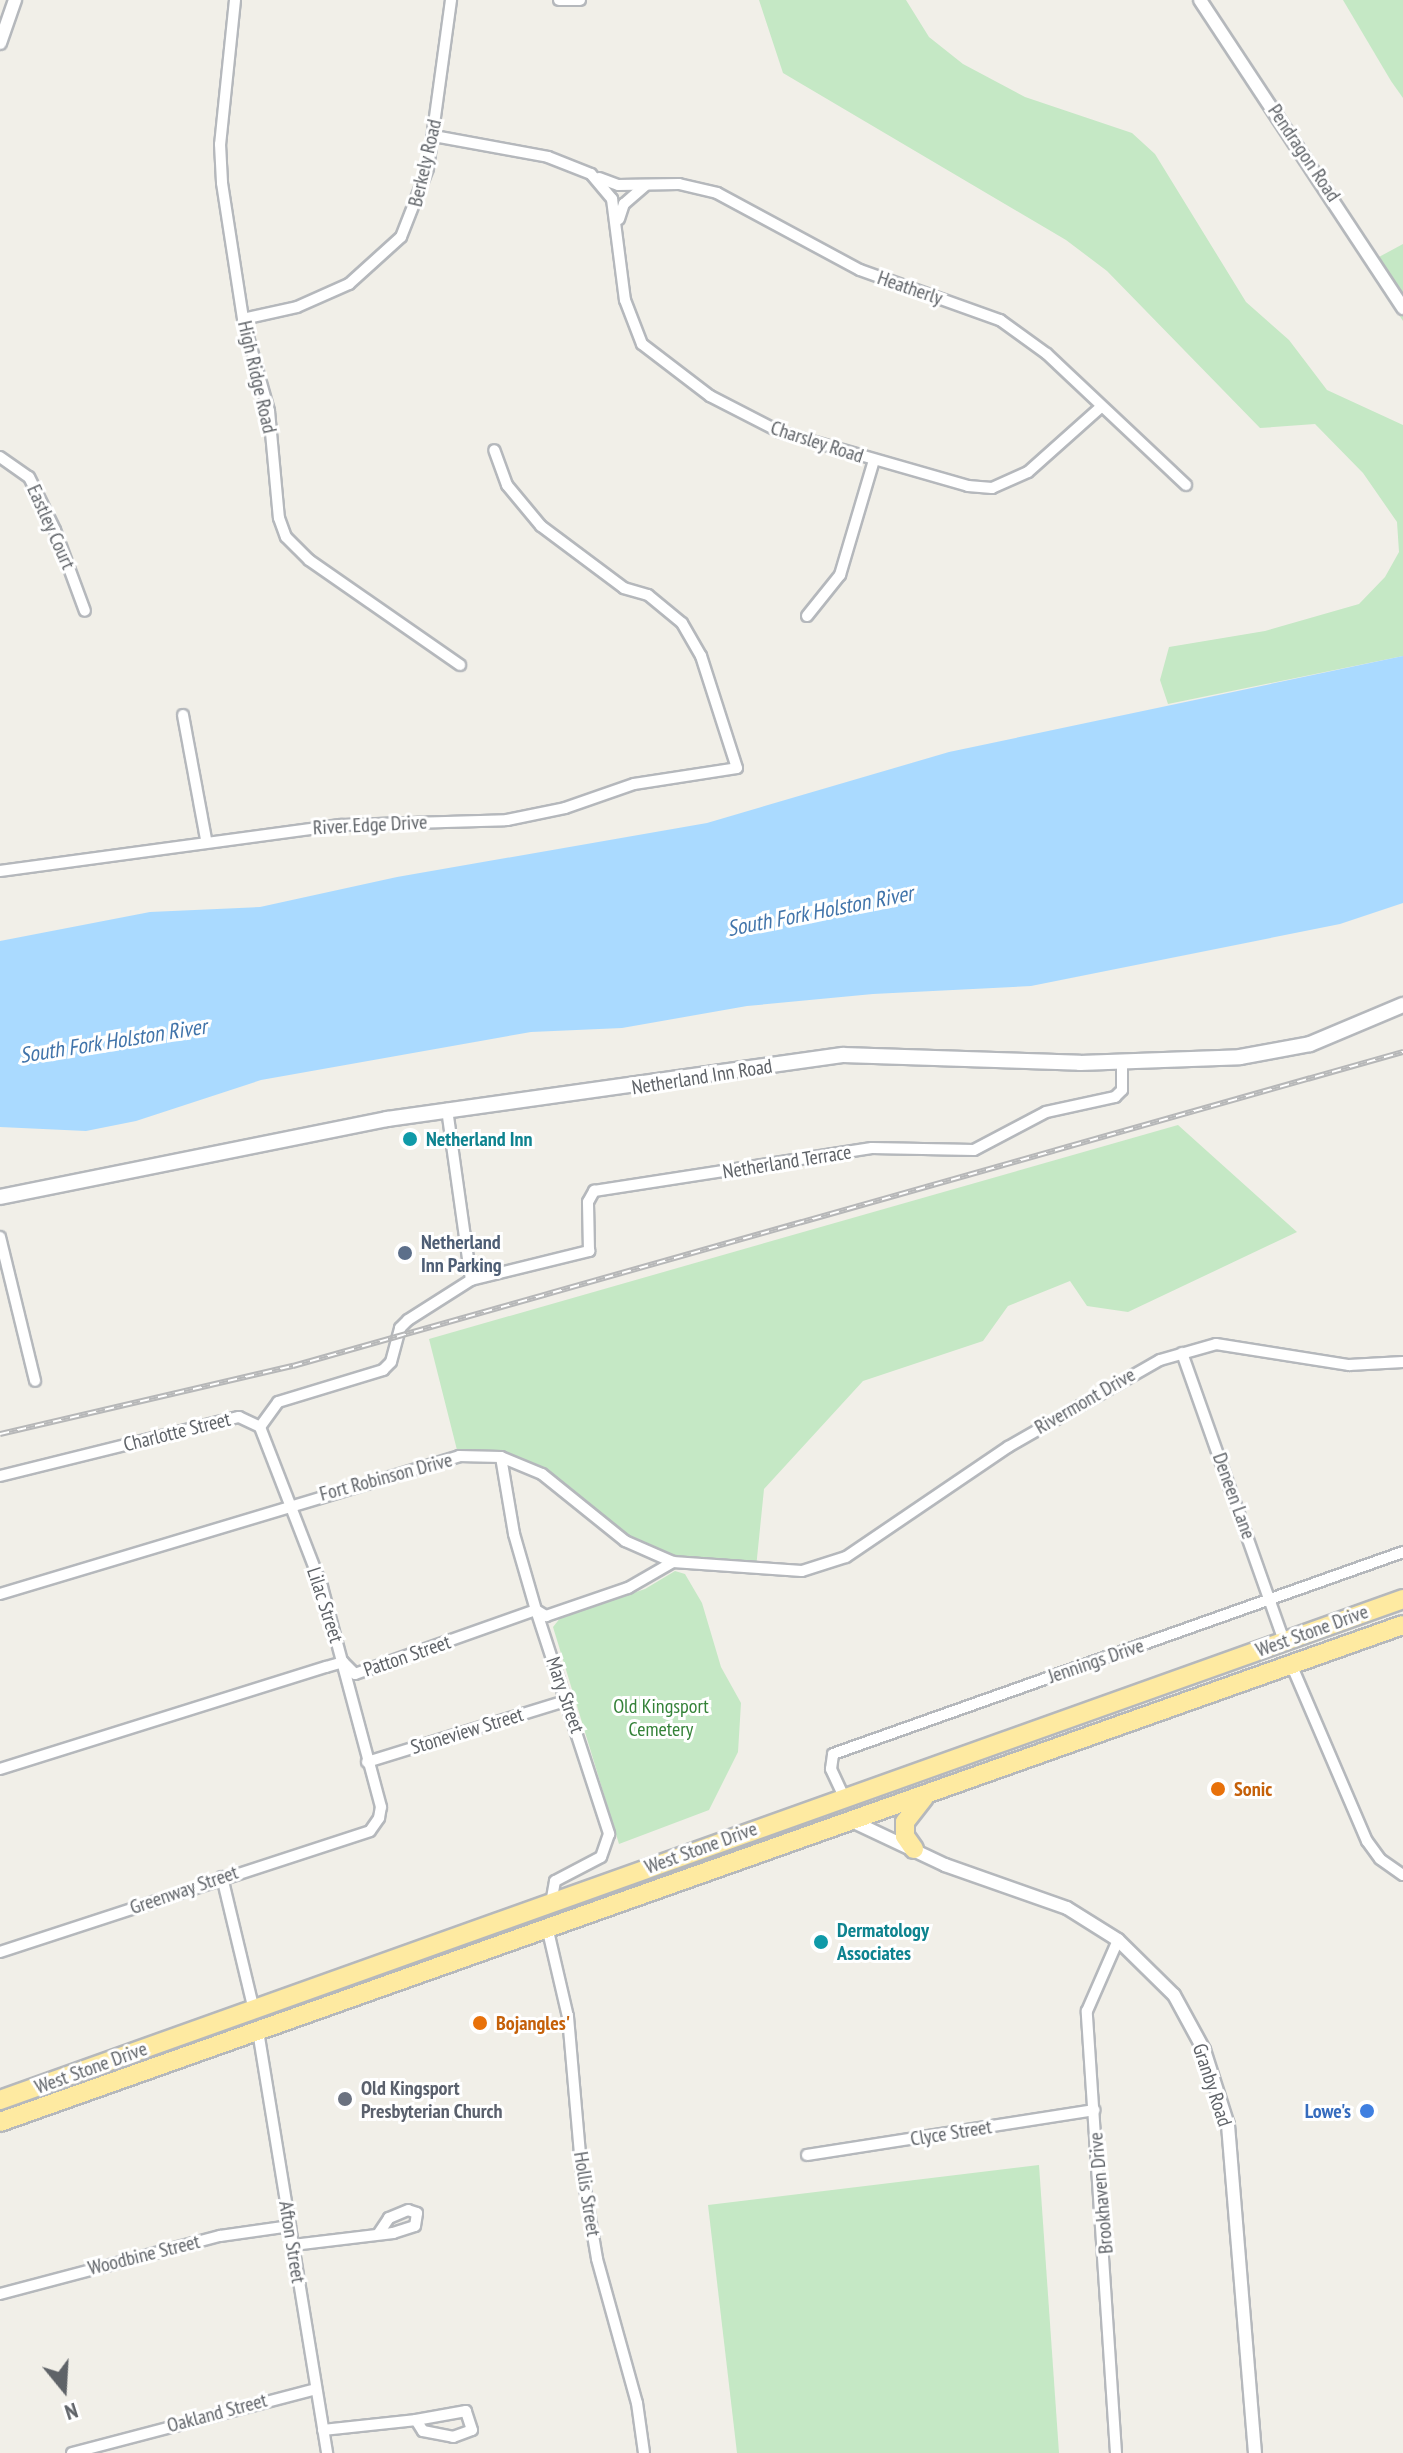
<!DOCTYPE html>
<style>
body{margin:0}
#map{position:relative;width:1403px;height:2453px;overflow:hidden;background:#f1efe8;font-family:"PT Sans Narrow",sans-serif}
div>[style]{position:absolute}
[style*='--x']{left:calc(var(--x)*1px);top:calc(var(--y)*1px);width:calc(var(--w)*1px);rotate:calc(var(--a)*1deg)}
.green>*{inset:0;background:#c5e8c5}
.water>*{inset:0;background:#aadaff}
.roads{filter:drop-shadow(2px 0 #b5b8bc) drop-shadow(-2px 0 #b5b8bc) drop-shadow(0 2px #b5b8bc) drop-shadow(0 -2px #b5b8bc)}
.minor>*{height:10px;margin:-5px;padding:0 5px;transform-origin:5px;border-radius:5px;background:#fff}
.tertiary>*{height:12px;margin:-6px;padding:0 6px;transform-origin:6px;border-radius:6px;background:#fff}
.secondary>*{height:14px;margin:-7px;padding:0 7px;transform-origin:7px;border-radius:7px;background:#fff}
.trunk>*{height:18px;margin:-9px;padding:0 9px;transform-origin:9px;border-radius:9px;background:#feeaa1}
.rail>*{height:6px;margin-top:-3px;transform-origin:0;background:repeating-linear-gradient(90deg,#fff 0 9px,#b6b7b8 0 18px);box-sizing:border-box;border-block:2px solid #b6b7b8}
.dots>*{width:22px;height:22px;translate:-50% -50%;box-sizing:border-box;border:4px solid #fff;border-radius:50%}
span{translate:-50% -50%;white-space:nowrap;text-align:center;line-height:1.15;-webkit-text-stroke:6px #fff;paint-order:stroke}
.street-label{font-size:20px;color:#5f6368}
.culture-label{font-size:20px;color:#0d838f;font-weight:700}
.left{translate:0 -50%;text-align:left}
.service-label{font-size:20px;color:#4e5e75;font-weight:700}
.park-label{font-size:20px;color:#348238}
.food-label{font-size:20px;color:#c56008;font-weight:700}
.worship-label{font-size:20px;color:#5b616d;font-weight:700}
.shop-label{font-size:20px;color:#366cbe;font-weight:700}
.right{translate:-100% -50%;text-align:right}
.water-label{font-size:22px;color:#4174aa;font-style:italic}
.north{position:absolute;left:24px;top:2349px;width:80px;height:80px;-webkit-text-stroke:6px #fff;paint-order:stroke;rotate:162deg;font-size:22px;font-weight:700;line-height:32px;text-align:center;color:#5f6368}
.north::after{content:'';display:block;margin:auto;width:28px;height:36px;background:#5f6368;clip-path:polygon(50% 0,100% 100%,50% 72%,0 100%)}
</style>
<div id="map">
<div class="green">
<div style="clip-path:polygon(759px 0,906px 0,929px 37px,963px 64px,1025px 97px,1132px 133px,1155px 154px,1246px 302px,1289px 340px,1327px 390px,1403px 425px,1403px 656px,1168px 704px,1160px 680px,1169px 647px,1265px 631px,1359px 604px,1385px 577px,1399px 552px,1397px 522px,1363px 473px,1315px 424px,1260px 428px,1107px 271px,1066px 240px,783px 73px)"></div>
<div style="clip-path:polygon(1343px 0,1403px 0,1403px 98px,1391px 81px)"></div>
<div style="clip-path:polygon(1403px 244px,1403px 321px,1366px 264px)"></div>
<div style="clip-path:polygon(1178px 1125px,1297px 1232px,1128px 1312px,1087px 1306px,1070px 1281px,1008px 1306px,983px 1341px,863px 1381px,764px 1489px,756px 1568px,673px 1562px,648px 1552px,542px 1474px,501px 1457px,457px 1450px,429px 1339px)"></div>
<div style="clip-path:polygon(675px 1571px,685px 1574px,702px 1603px,721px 1667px,741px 1703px,738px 1752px,709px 1810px,619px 1844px,553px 1627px,561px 1617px,645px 1589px)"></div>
<div style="clip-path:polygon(1039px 2165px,1059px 2453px,737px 2453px,708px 2205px)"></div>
</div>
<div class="water">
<div style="clip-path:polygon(1403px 656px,1403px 903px,1340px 924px,1031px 986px,873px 994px,747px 1006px,622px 1028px,531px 1032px,261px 1080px,136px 1121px,86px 1131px,0 1127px,0 941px,150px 912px,260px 907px,397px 877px,707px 823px,949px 752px)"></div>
</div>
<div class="roads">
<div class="minor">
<div style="--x:235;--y:0;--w:145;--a:95.9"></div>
<div style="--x:220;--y:144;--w:39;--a:87"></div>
<div style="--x:222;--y:183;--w:138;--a:81.2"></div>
<div style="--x:243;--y:319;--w:96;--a:74.2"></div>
<div style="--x:269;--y:411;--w:107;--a:84.7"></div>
<div style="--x:279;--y:518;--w:20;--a:70"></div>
<div style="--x:286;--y:537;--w:33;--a:45"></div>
<div style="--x:309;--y:560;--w:184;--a:34.8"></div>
<div style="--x:559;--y:0;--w:21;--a:0"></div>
<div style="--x:434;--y:136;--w:116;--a:10.4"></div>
<div style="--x:548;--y:157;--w:46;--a:21.6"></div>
<div style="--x:591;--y:174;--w:33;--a:50"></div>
<div style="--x:612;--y:199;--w:102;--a:82.7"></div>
<div style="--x:625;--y:300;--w:47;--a:68.9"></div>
<div style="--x:642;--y:344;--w:86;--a:37.4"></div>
<div style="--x:710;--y:396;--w:79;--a:27.2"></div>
<div style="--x:780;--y:432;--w:196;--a:16"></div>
<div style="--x:968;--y:486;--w:24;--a:5"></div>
<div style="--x:992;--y:488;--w:39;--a:-24"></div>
<div style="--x:1028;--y:472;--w:98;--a:-41.7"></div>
<div style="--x:599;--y:178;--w:20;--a:20"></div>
<div style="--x:618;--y:185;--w:61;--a:-0.9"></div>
<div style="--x:679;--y:184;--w:39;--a:13"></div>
<div style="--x:717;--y:193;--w:162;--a:28.3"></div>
<div style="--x:860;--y:270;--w:149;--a:19.7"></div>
<div style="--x:1000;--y:320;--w:58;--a:35.9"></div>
<div style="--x:1047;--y:354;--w:191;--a:43.3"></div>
<div style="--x:619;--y:219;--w:16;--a:-72"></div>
<div style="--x:624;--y:204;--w:28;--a:-41"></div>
<div style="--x:243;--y:319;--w:55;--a:-12.5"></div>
<div style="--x:297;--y:307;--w:57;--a:-23.9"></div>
<div style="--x:349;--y:284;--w:70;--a:-42.1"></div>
<div style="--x:401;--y:237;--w:74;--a:-68.6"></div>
<div style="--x:428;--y:168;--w:170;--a:-82.2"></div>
<div style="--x:0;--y:457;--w:35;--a:35"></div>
<div style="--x:29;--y:477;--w:59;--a:63.9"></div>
<div style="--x:55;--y:530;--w:86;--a:69.7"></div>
<div style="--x:807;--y:616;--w:53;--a:-51.2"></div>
<div style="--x:840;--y:575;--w:120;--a:-73.5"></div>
<div style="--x:183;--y:715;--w:126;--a:79.5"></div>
<div style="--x:0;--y:871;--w:345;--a:-7.7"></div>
<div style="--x:342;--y:825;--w:165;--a:-1.7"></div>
<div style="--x:507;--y:820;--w:59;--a:-11.7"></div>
<div style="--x:565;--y:808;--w:73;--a:-19.2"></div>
<div style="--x:634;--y:784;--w:104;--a:-8.8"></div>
<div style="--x:737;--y:768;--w:118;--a:-107.8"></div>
<div style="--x:701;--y:656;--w:38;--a:-120"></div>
<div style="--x:682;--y:623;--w:44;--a:-140.5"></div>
<div style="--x:648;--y:595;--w:25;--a:-164"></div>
<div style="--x:624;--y:588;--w:104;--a:-143.2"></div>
<div style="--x:541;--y:526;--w:53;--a:-129.7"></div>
<div style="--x:507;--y:485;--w:37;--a:-110"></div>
<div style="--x:0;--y:1237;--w:148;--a:76.3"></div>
<div style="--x:471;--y:1280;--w:122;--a:-13.8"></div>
<div style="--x:589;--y:1251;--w:49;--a:-91.2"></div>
<div style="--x:588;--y:1202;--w:13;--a:-61"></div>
<div style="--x:594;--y:1191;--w:281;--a:-8.8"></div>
<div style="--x:872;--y:1148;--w:102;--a:1.1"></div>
<div style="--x:974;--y:1150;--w:81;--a:-27.8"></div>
<div style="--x:1046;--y:1112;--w:71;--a:-12.3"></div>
<div style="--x:1115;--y:1097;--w:10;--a:-45"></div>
<div style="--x:1122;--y:1090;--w:28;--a:-90"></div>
<div style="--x:1182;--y:1353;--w:306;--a:70.5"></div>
<div style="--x:501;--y:1457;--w:78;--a:80.4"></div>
<div style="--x:514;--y:1534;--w:79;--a:73.9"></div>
<div style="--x:536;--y:1610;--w:236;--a:71.9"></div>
<div style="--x:609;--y:1834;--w:24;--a:109"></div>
<div style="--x:601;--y:1857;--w:52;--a:152.4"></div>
<div style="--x:555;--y:1881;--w:22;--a:100"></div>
<div style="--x:0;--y:1476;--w:246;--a:-13.9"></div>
<div style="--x:239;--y:1417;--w:23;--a:25"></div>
<div style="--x:260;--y:1427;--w:31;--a:-54"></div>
<div style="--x:278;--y:1402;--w:110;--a:-16.9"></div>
<div style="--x:383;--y:1370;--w:11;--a:-45"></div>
<div style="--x:391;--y:1362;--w:35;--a:-75"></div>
<div style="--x:400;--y:1328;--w:11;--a:-45"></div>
<div style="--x:408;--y:1320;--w:75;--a:-32.4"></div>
<div style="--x:471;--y:1280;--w:173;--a:-98"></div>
<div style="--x:0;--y:1594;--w:479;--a:-16.7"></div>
<div style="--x:459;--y:1456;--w:42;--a:1.4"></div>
<div style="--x:501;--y:1457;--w:44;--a:22.5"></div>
<div style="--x:542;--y:1474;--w:107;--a:38.9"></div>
<div style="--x:625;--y:1541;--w:52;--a:23.6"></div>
<div style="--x:673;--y:1562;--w:129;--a:4"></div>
<div style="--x:802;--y:1571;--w:46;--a:-17.7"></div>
<div style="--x:846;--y:1557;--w:196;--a:-34.2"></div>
<div style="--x:1008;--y:1447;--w:175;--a:-29.8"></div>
<div style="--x:1160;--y:1360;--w:58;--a:-15.9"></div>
<div style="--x:1216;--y:1344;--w:135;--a:9"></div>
<div style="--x:1349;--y:1365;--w:54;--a:-3.2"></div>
<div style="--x:1291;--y:1664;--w:193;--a:66.8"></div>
<div style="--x:1367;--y:1841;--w:22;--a:54"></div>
<div style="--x:1380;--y:1859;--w:28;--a:35"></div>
<div style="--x:367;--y:1762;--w:210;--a:-17.1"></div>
<div style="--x:0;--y:1769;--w:342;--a:-17.4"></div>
<div style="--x:326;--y:1667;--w:18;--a:-16"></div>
<div style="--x:343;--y:1662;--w:17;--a:45"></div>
<div style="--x:355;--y:1674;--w:192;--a:-19.5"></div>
<div style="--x:536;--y:1610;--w:12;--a:31"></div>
<div style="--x:546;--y:1616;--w:87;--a:-18.9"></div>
<div style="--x:628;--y:1588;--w:52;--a:-30"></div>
<div style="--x:844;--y:1797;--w:31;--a:-115"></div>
<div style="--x:831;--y:1769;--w:15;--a:-82"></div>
<div style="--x:833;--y:1754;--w:605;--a:-19.51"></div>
<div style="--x:222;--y:1877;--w:137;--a:76.5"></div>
<div style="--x:548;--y:1931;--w:88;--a:76.9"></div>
<div style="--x:568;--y:2017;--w:149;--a:85"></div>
<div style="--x:581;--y:2165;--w:95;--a:80.3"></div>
<div style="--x:597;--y:2259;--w:149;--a:74.5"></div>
<div style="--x:637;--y:2403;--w:50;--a:82"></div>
<div style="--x:0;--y:1952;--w:389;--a:-18.1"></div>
<div style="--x:370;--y:1831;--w:16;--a:-55"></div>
<div style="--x:379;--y:1818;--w:11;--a:-80"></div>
<div style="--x:381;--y:1807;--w:228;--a:-105"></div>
<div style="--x:322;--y:1587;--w:172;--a:-111.2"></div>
<div style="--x:258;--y:2031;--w:428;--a:80.7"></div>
<div style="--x:807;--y:2155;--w:291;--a:-8.9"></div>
<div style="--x:293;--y:2245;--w:101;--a:-6.8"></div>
<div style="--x:393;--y:2233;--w:23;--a:-18"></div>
<div style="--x:415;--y:2226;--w:13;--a:-81"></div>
<div style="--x:417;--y:2213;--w:9;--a:-162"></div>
<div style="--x:408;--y:2210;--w:21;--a:157"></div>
<div style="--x:389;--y:2218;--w:18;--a:124"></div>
<div style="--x:0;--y:2294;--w:228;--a:-14.8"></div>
<div style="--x:220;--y:2236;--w:71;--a:-8.1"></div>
<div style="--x:323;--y:2430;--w:94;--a:-6.1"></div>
<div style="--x:416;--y:2420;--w:13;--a:58"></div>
<div style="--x:423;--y:2431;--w:31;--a:11"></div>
<div style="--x:453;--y:2437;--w:20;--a:-20"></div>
<div style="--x:472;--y:2430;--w:20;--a:-108"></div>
<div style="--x:466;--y:2411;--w:51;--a:169.8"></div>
<div style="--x:72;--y:2453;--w:252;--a:-14.7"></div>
<div style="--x:1116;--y:2453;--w:443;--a:-93.8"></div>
<div style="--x:1087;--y:2011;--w:77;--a:-66.4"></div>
</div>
<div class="tertiary">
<div style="--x:1200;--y:0;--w:369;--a:56.6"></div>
<div style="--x:0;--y:43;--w:46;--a:-70.8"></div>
<div style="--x:854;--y:1822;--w:101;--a:25.3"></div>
<div style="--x:945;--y:1865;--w:129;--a:19.4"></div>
<div style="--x:1067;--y:1908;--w:60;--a:32.1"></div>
<div style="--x:1118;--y:1940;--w:78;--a:44.5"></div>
<div style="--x:1174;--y:1995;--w:63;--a:61.4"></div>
<div style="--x:1204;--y:2050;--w:79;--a:72.3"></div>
<div style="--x:1228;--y:2125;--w:329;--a:85.3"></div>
</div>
<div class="secondary">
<div style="--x:0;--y:1197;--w:395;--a:-11.4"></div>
<div style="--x:387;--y:1119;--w:460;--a:-8"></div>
<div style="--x:843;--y:1055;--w:237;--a:1.9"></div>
<div style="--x:1080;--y:1063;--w:160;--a:-2.1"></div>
<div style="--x:1240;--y:1057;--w:71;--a:-10.5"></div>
<div style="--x:1310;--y:1044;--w:101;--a:-22.8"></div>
</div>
<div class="trunk">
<div style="--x:914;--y:1849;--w:16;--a:-125"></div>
<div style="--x:905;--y:1836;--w:14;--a:-90"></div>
<div style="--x:905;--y:1822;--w:31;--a:-52"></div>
<div style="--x:0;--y:2100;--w:1490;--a:-19.65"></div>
<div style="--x:0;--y:2122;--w:1488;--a:-19.51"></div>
</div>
</div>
<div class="rail">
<div style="--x:0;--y:1434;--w:301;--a:-13.1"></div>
<div style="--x:293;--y:1366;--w:1154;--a:-15.8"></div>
</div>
<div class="dots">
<div style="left:410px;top:1139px;background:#0f9aa8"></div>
<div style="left:405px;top:1253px;background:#5c6f8a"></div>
<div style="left:1218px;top:1789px;background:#e8710a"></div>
<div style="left:821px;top:1942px;background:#0f9aa8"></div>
<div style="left:480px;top:2023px;background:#e8710a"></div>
<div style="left:345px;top:2099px;background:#6b7280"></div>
<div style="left:1367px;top:2111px;background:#3f7fe0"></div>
</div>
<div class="street-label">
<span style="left:1304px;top:153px;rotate:56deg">Pendragon Road</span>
<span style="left:425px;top:163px;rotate:-77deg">Berkely Road</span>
<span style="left:910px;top:288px;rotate:19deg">Heatherly</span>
<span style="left:257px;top:377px;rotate:77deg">High Ridge Road</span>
<span style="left:817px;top:442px;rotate:18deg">Charsley Road</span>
<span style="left:51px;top:527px;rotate:66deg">Eastley Court</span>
<span style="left:370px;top:825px;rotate:-3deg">River Edge Drive</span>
<span style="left:702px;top:1077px;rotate:-9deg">Netherland Inn Road</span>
<span style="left:787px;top:1162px;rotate:-9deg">Netherland Terrace</span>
<span style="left:1085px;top:1401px;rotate:-30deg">Rivermont Drive</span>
<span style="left:177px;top:1432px;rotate:-14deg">Charlotte Street</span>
<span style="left:386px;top:1477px;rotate:-15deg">Fort Robinson Drive</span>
<span style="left:1234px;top:1496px;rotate:70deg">Deneen Lane</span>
<span style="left:325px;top:1605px;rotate:72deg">Lilac Street</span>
<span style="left:1312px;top:1631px;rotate:-20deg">West Stone Drive</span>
<span style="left:407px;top:1656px;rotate:-19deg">Patton Street</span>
<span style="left:1096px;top:1661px;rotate:-19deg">Jennings Drive</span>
<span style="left:565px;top:1695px;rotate:71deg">Mary Street</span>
<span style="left:467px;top:1731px;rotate:-17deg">Stoneview Street</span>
<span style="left:701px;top:1848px;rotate:-20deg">West Stone Drive</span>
<span style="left:184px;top:1890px;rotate:-19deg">Greenway Street</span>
<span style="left:91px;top:2068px;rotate:-20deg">West Stone Drive</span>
<span style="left:1212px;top:2085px;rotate:72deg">Granby Road</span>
<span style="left:951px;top:2133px;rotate:-9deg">Clyce Street</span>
<span style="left:1101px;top:2193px;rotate:-95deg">Brookhaven Drive</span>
<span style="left:587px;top:2194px;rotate:81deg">Hollis Street</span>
<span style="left:292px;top:2242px;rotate:81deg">Afton Street</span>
<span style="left:144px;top:2255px;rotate:-14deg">Woodbine Street</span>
<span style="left:217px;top:2413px;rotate:-15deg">Oakland Street</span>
</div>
<div class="culture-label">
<span class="left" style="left:426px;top:1139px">Netherland Inn</span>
<span class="left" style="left:837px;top:1942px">Dermatology<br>Associates</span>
</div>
<div class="service-label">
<span class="left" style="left:421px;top:1254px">Netherland<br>Inn Parking</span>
</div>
<div class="park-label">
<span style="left:661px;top:1718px">Old Kingsport<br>Cemetery</span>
</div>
<div class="food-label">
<span class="left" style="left:1234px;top:1789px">Sonic</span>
<span class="left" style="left:496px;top:2023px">Bojangles'</span>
</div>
<div class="worship-label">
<span class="left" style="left:361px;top:2100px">Old Kingsport<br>Presbyterian Church</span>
</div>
<div class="shop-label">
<span class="right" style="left:1351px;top:2111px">Lowe's</span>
</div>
<div class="water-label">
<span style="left:820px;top:911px;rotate:-11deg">South Fork Holston River</span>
<span style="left:113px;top:1041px;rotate:-9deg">South Fork Holston River</span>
</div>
<div class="north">N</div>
</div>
